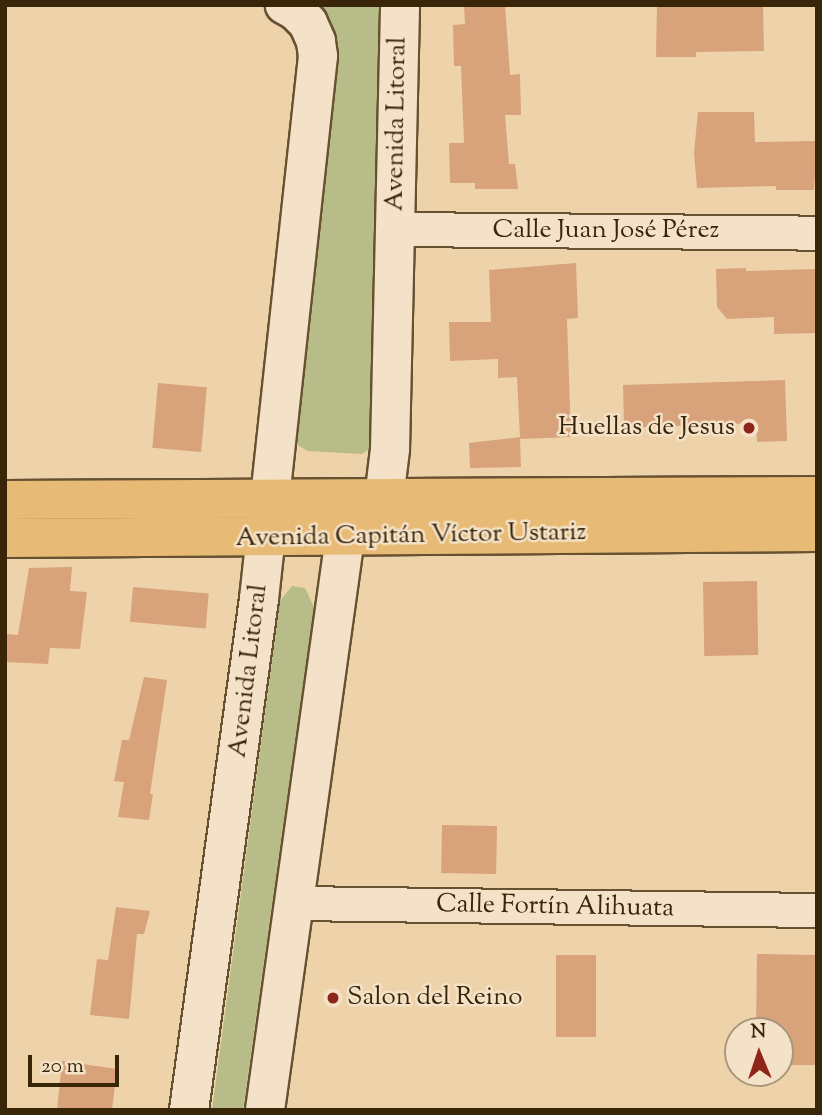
<!DOCTYPE html>
<meta charset="utf-8">
<style>
body{margin:0}
#map{position:relative;width:822px;height:1115px;overflow:hidden;background:#eed3aa;font-family:"Sorts Mill Goudy",serif}
div>[style]{position:absolute}
[style*='--x']{left:calc(var(--x)*1px);top:calc(var(--y)*1px);width:calc(var(--w)*1px);rotate:calc(var(--a)*1deg)}
.green>*{inset:0;background:#b8bc89}
.building>*{inset:0;background:#d8a27b;transform-origin:0 0}
.roads{filter:drop-shadow(2px 0 #665130) drop-shadow(-2px 0 #665130) drop-shadow(0 2px #665130) drop-shadow(0 -2px #665130)}
.street>*{height:33px;margin:-16.5px;padding:0 16.5px;transform-origin:16.5px;border-radius:16.5px;background:#f4e2c8}
.secondary>*{height:38px;margin:-19px;padding:0 19px;transform-origin:19px;border-radius:19px;background:#f4e2c8}
.primary>*{height:38px;margin:-19px;padding:0 19px;transform-origin:19px;border-radius:19px;background:#e7ba75}
.dots>*{width:19px;height:19px;translate:-50% -50%;box-sizing:border-box;border:4px solid #f4e2c8;border-radius:50%}
span{translate:-50% -50%;white-space:nowrap;text-align:center;line-height:1.15;-webkit-text-stroke:5px #f4e2c8;paint-order:stroke}
.street-label{font-size:26px;color:#392608}
.poi-label{font-size:26px;color:#392608}
.right{translate:-100% -50%;text-align:right}
.left{translate:0 -50%;text-align:left}
.frame{position:absolute;inset:0;border:7px solid #392608;pointer-events:none}
.north{position:absolute;left:724px;top:1017px;width:70px;height:70px;box-sizing:border-box;background:#f4e2c8;border:2px solid #a9977b;border-radius:50%;rotate:358deg;font-size:19px;font-weight:700;line-height:28px;text-align:center;color:#392608}
.north::after{content:'';display:block;margin:auto;width:24px;height:32px;background:#8f2418;clip-path:polygon(50% 0,100% 100%,50% 72%,0 100%)}
.scale{position:absolute;left:28px;top:1055px;width:91px;height:32px;box-sizing:border-box;border:4px solid #392608;border-top:0;padding-left:9px;font-size:21px;line-height:24px;white-space:nowrap;color:#392608;-webkit-text-stroke:5px #f4e2c8;paint-order:stroke}
</style>
<div id="map">
<div class="green">
<div style="clip-path:polygon(314px 5px,391px 5px,375px 446px,362px 454px,308px 451px,299px 446px,294px 436px)"></div>
<div style="clip-path:polygon(292px 586px,305px 588px,314px 607px,243px 1110px,212px 1110px,280px 601px)"></div>
</div>
<div class="building">
<div style="clip-path:polygon(464px 5px,505px 5px,510px 75px,520px 74px,521px 115px,505px 115px,509px 164px,515px 164px,518px 189px,475px 189px,475px 183px,450px 183px,449px 143px,464px 143px,461px 66px,454px 66px,453px 25px,465px 24px)"></div>
<div style="clip-path:polygon(657px 5px,763px 5px,764px 51px,696px 52px,696px 57px,656px 57px)"></div>
<div style="clip-path:polygon(698px 112px,754px 112px,755px 142px,817px 141px,814px 190px,776px 190px,776px 186px,697px 188px,694px 152px)"></div>
<div style="clip-path:polygon(576px 263px,578px 318px,567px 319px,571px 437px,520px 439px,521px 467px,470px 468px,469px 443px,520px 437px,517px 377px,498px 378px,498px 359px,450px 361px,449px 322px,491px 322px,489px 270px)"></div>
<div style="clip-path:polygon(746px 268px,746px 271px,817px 269px,817px 333px,774px 334px,774px 317px,727px 319px,717px 307px,716px 269px)"></div>
<div style="clip-path:polygon(785px 380px,787px 441px,757px 442px,756px 423px,624px 428px,623px 385px)"></div>
<div style="left:158px;top:383px;width:49px;height:65px;rotate:5deg"></div>
<div style="clip-path:polygon(72px 567px,70px 591px,87px 592px,80px 649px,50px 648px,48px 664px,5px 662px,5px 634px,18px 635px,29px 568px)"></div>
<div style="left:757px;top:581px;width:74px;height:54px;rotate:89deg"></div>
<div style="left:133px;top:587px;width:76px;height:35px;rotate:5deg"></div>
<div style="clip-path:polygon(144px 677px,167px 680px,150px 794px,153px 794px,149px 820px,118px 817px,124px 782px,114px 781px,122px 740px,129px 740px)"></div>
<div style="left:442px;top:825px;width:55px;height:48px;rotate:1deg"></div>
<div style="clip-path:polygon(116px 907px,150px 911px,144px 934px,137px 934px,129px 1019px,90px 1015px,97px 959px,108px 960px)"></div>
<div style="clip-path:polygon(757px 954px,817px 955px,817px 1065px,780px 1065px,780px 1031px,756px 1031px)"></div>
<div style="left:556px;top:955px;width:40px;height:82px"></div>
<div style="clip-path:polygon(62px 1061px,117px 1069px,112px 1110px,57px 1110px)"></div>
</div>
<div class="roads">
<div class="street">
<div style="--x:395;--y:229;--w:422;--a:0.5"></div>
<div style="--x:294;--y:903;--w:523;--a:0.77"></div>
</div>
<div class="secondary">
<div style="--x:380;--y:531;--w:83;--a:-83"></div>
<div style="--x:390;--y:449;--w:444;--a:-88.7"></div>
<div style="--x:189;--y:1110;--w:516;--a:-82.2"></div>
<div style="--x:259;--y:599;--w:546;--a:-83.8"></div>
<div style="--x:318;--y:56;--w:15;--a:-98"></div>
<div style="--x:316;--y:41;--w:20;--a:-114"></div>
<div style="--x:308;--y:23;--w:17;--a:-135"></div>
<div style="--x:296;--y:11;--w:13;--a:-151"></div>
<div style="--x:265;--y:1110;--w:579;--a:-82.05"></div>
</div>
<div class="primary">
<div style="--x:5;--y:500;--w:812;--a:-0.28"></div>
<div style="--x:5;--y:538;--w:812;--a:-0.42"></div>
</div>
</div>
<div class="dots">
<div style="left:749px;top:428px;background:#8f2418"></div>
<div style="left:333px;top:998px;background:#8f2418"></div>
</div>
<div class="street-label">
<span style="left:397px;top:124px;rotate:-89deg">Avenida Litoral</span>
<span style="left:606px;top:231px">Calle Juan José Pérez</span>
<span style="left:411px;top:536px;rotate:-1deg">Avenida Capitán Víctor Ustariz</span>
<span style="left:249px;top:671px;rotate:-83deg">Avenida Litoral</span>
<span style="left:555px;top:907px;rotate:1deg">Calle Fortín Alihuata</span>
</div>
<div class="poi-label">
<span class="right" style="left:735px;top:428px">Huellas de Jesus</span>
<span class="left" style="left:347px;top:998px">Salon del Reino</span>
</div>
<div class="frame"></div>
<div class="north">N</div>
<div class="scale">20 m</div>
</div>
